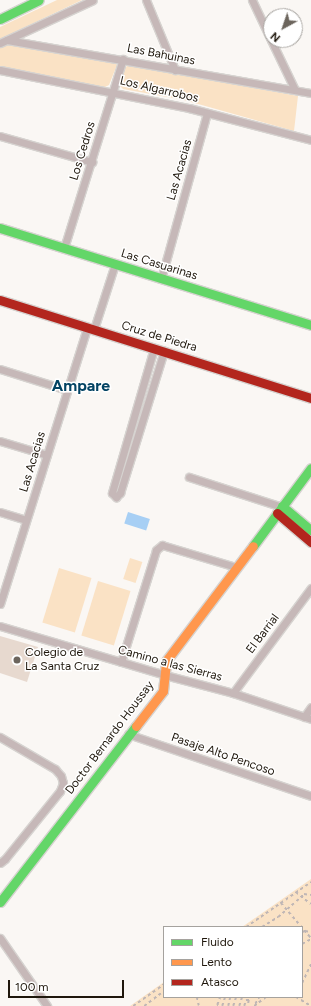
<!DOCTYPE html>
<style>
body{margin:0}
#map{position:relative;width:311px;height:1006px;overflow:hidden;background:#faf7f4;font-family:Figtree,sans-serif}
div>[style]{position:absolute}
[style*='--x']{left:calc(var(--x)*1px);top:calc(var(--y)*1px);width:calc(var(--w)*1px);rotate:calc(var(--a)*1deg)}
.green>*{inset:0;background:#fae2c5;transform-origin:0 0}
.water>*{inset:0;background:#a7cff4;transform-origin:0 0}
.building>*{inset:0;background:#e7d9cf}
.path>*{height:1.5px;margin-top:-0.75px;transform-origin:0;background:repeating-linear-gradient(90deg,#bfb6b5 0 3px,transparent 0 6px)}
.roads{filter:drop-shadow(1px 0 #d6d3d0) drop-shadow(-1px 0 #d6d3d0) drop-shadow(0 1px #d6d3d0) drop-shadow(0 -1px #d6d3d0)}
.street>*{height:7px;margin:-3.5px;padding:0 3.5px;transform-origin:3.5px;border-radius:3.5px;background:#c6b8b8}
.fast>*{height:9px;margin:-4.5px;padding:0 4.5px;transform-origin:4.5px;border-radius:4.5px;background:#63d668}
.slow>*{height:9px;margin:-4.5px;padding:0 4.5px;transform-origin:4.5px;border-radius:4.5px;background:#ff974d}
.jam>*{height:9px;margin:-4.5px;padding:0 4.5px;transform-origin:4.5px;border-radius:4.5px;background:#b3261e}
.dots>*{width:11px;height:11px;translate:-50% -50%;box-sizing:border-box;border:2px solid #fff;border-radius:50%}
span{translate:-50% -50%;white-space:nowrap;text-align:center;line-height:1.15;-webkit-text-stroke:3px #fff;paint-order:stroke}
.street-label{font-size:12px;color:#1f170c}
.poi-label{font-size:12px;color:#1f170c}
.left{translate:0 -50%;text-align:left}
.district-label{font-size:16px;color:#034363;font-weight:700}
.legend{position:absolute;left:163px;top:926px;width:140px;height:72px;box-sizing:border-box;background:#fff;border:1px solid #a5a29e;margin:0;padding:5px 7px;list-style:none;font-size:12px;color:#1f170c}
.legend li{display:flex;align-items:center;gap:8px;height:20px}
.legend b{width:20px;border:1px solid #a5a29e}
.north{position:absolute;left:263px;top:8px;width:40px;height:40px;box-sizing:border-box;background:#fff;border:1px solid #a5a29e;border-radius:50%;rotate:220deg;font-size:11px;font-weight:700;line-height:16px;text-align:center;color:#1f170c}
.north::after{content:'';display:block;margin:auto;width:14px;height:18px;background:#6c655d;clip-path:polygon(50% 0,100% 100%,50% 72%,0 100%)}
.scale{position:absolute;left:8px;top:980px;width:116px;height:18px;box-sizing:border-box;border:2px solid #1f170c;border-top:0;padding-left:5px;font-size:12px;line-height:14px;white-space:nowrap;color:#1f170c;-webkit-text-stroke:3px #fff;paint-order:stroke}
</style>
<div id="map">
<div class="green">
<div style="clip-path:polygon(57px 0,82px 0,0 39px,0 27px)"></div>
<div style="clip-path:polygon(9px 43px,115px 62px,117px 65px,109px 85px,105px 87px,0 69px,0 48px)"></div>
<div style="clip-path:polygon(128px 65px,298px 96px,294px 131px,184px 100px,123px 89px,119px 85px,122px 71px)"></div>
<div style="left:130px;top:558px;width:13px;height:22px;rotate:18deg"></div>
<div style="left:59px;top:568px;width:34px;height:57px;rotate:17deg"></div>
<div style="left:98px;top:581px;width:34px;height:57px;rotate:17deg"></div>
<div style="clip-path:polygon(311px 879px,311px 1006px,130px 1006px,164px 982px,164px 997px,302px 997px,302px 927px,242px 927px)"></div>
</div>
<div class="water">
<div style="left:128px;top:512px;width:23px;height:12px;rotate:18deg"></div>
</div>
<div class="building">
<div style="clip-path:polygon(0 636px,38px 647px,27px 682px,0 673px)"></div>
</div>
<div class="path">
<div style="--x:296;--y:892;--w:19;--a:39"></div>
<div style="--x:281;--y:903;--w:46;--a:49.4"></div>
<div style="--x:246;--y:927;--w:79;--a:-34.7"></div>
<div style="--x:262;--y:927;--w:19;--a:-32"></div>
<div style="--x:278;--y:917;--w:35;--a:-41"></div>
<div style="--x:304;--y:894;--w:7;--a:8"></div>
<div style="--x:302;--y:932;--w:3;--a:-18"></div>
<div style="--x:305;--y:931;--w:6;--a:9"></div>
<div style="--x:302;--y:944;--w:10;--a:-29"></div>
<div style="--x:302;--y:983;--w:21;--a:-65"></div>
<div style="--x:197;--y:997;--w:9;--a:77"></div>
<div style="--x:296;--y:997;--w:17;--a:31"></div>
<div style="--x:255;--y:1004;--w:8;--a:-60"></div>
<div style="--x:133;--y:1006;--w:38;--a:-35"></div>
<div style="--x:144;--y:1006;--w:25;--a:-37"></div>
<div style="--x:218;--y:1006;--w:1;--a:-135"></div>
<div style="--x:217;--y:1005;--w:9;--a:-69"></div>
<div style="--x:222;--y:1006;--w:9;--a:-72"></div>
<div style="--x:228;--y:1006;--w:9;--a:-77"></div>
<div style="--x:233;--y:1006;--w:9;--a:-72"></div>
<div style="--x:239;--y:1006;--w:9;--a:-72"></div>
<div style="--x:244;--y:1006;--w:6;--a:-72"></div>
<div style="--x:246;--y:1000;--w:3;--a:0"></div>
<div style="--x:249;--y:1000;--w:6;--a:99"></div>
<div style="--x:254;--y:1006;--w:15;--a:-37"></div>
</div>
<div class="roads">
<div class="street">
<div style="--x:146;--y:0;--w:76;--a:67.5"></div>
<div style="--x:252;--y:0;--w:44;--a:64.6"></div>
<div style="--x:7;--y:40;--w:309;--a:9.9"></div>
<div style="--x:271;--y:40;--w:55;--a:64.4"></div>
<div style="--x:0;--y:43;--w:102;--a:-24.8"></div>
<div style="--x:0;--y:70;--w:193;--a:11.4"></div>
<div style="--x:189;--y:108;--w:126;--a:14.7"></div>
<div style="--x:0;--y:136;--w:96;--a:15.8"></div>
<div style="--x:64;--y:248;--w:198;--a:-72.7"></div>
<div style="--x:161;--y:279;--w:172;--a:-74.5"></div>
<div style="--x:94;--y:329;--w:68;--a:-72.1"></div>
<div style="--x:154;--y:348;--w:151;--a:106.2"></div>
<div style="--x:112;--y:493;--w:6;--a:45"></div>
<div style="--x:116;--y:497;--w:6;--a:-45"></div>
<div style="--x:120;--y:493;--w:149;--a:-72.8"></div>
<div style="--x:0;--y:369;--w:70;--a:17.4"></div>
<div style="--x:0;--y:441;--w:49;--a:16.6"></div>
<div style="--x:189;--y:477;--w:98;--a:17.9"></div>
<div style="--x:0;--y:512;--w:27;--a:17"></div>
<div style="--x:0;--y:604;--w:289;--a:-72.5"></div>
<div style="--x:0;--y:626;--w:172;--a:16.5"></div>
<div style="--x:165;--y:675;--w:70;--a:14.8"></div>
<div style="--x:233;--y:693;--w:82;--a:18.4"></div>
<div style="--x:121;--y:662;--w:117;--a:-72.6"></div>
<div style="--x:156;--y:550;--w:8;--a:-40"></div>
<div style="--x:162;--y:545;--w:77;--a:16.6"></div>
<div style="--x:233;--y:693;--w:131;--a:-53.4"></div>
<div style="--x:304;--y:717;--w:12;--a:-55"></div>
<div style="--x:128;--y:734;--w:193;--a:18.7"></div>
<div style="--x:0;--y:737;--w:64;--a:30.2"></div>
<div style="--x:55;--y:769;--w:9;--a:49"></div>
<div style="--x:61;--y:776;--w:7;--a:74"></div>
<div style="--x:63;--y:783;--w:9;--a:111"></div>
<div style="--x:60;--y:791;--w:87;--a:129"></div>
<div style="--x:5;--y:859;--w:6;--a:141"></div>
<div style="--x:0;--y:938;--w:83;--a:55.3"></div>
</div>
<div class="fast">
<div style="--x:0;--y:19;--w:43;--a:-26"></div>
<div style="--x:0;--y:228;--w:326;--a:17.3"></div>
<div style="--x:282;--y:506;--w:38;--a:40"></div>
<div style="--x:253;--y:546;--w:97;--a:-53.4"></div>
<div style="--x:0;--y:902;--w:222;--a:-52.3"></div>
</div>
<div class="slow">
<div style="--x:136;--y:726;--w:44;--a:-52.4"></div>
<div style="--x:163;--y:691;--w:30;--a:-84"></div>
<div style="--x:166;--y:661;--w:144;--a:-52.9"></div>
</div>
<div class="jam">
<div style="--x:0;--y:300;--w:326;--a:17.5"></div>
<div style="--x:277;--y:513;--w:45;--a:40.5"></div>
</div>
</div>
<div class="dots">
<div style="left:17px;top:660px;background:#6c655d"></div>
</div>
<div class="street-label">
<span style="left:161px;top:55px;rotate:11deg">Las Bahuinas</span>
<span style="left:159px;top:90px;rotate:13deg">Los Algarrobos</span>
<span style="left:83px;top:151px;rotate:-73deg">Los Cedros</span>
<span style="left:180px;top:170px;rotate:-74deg">Las Acacias</span>
<span style="left:159px;top:265px;rotate:17deg">Las Casuarinas</span>
<span style="left:159px;top:337px;rotate:17deg">Cruz de Piedra</span>
<span style="left:33px;top:462px;rotate:-73deg">Las Acacias</span>
<span style="left:263px;top:634px;rotate:-53deg">El Barrial</span>
<span style="left:170px;top:664px;rotate:15deg">Camino a las Sierras</span>
<span style="left:110px;top:738px;rotate:-53deg">Doctor Bernardo Houssay</span>
<span style="left:223px;top:755px;rotate:19deg">Pasaje Alto Pencoso</span>
</div>
<div class="poi-label">
<span class="left" style="left:25px;top:660px">Colegio de<br>La Santa Cruz</span>
</div>
<div class="district-label">
<span style="left:81px;top:386px">Ampare</span>
</div>
<ul class="legend">
<li><b style="height:5px;background:#63d668"></b>Fluido</li>
<li><b style="height:5px;background:#ff974d"></b>Lento</li>
<li><b style="height:5px;background:#b3261e"></b>Atasco</li>
</ul>
<div class="north">N</div>
<div class="scale">100 m</div>
</div>
